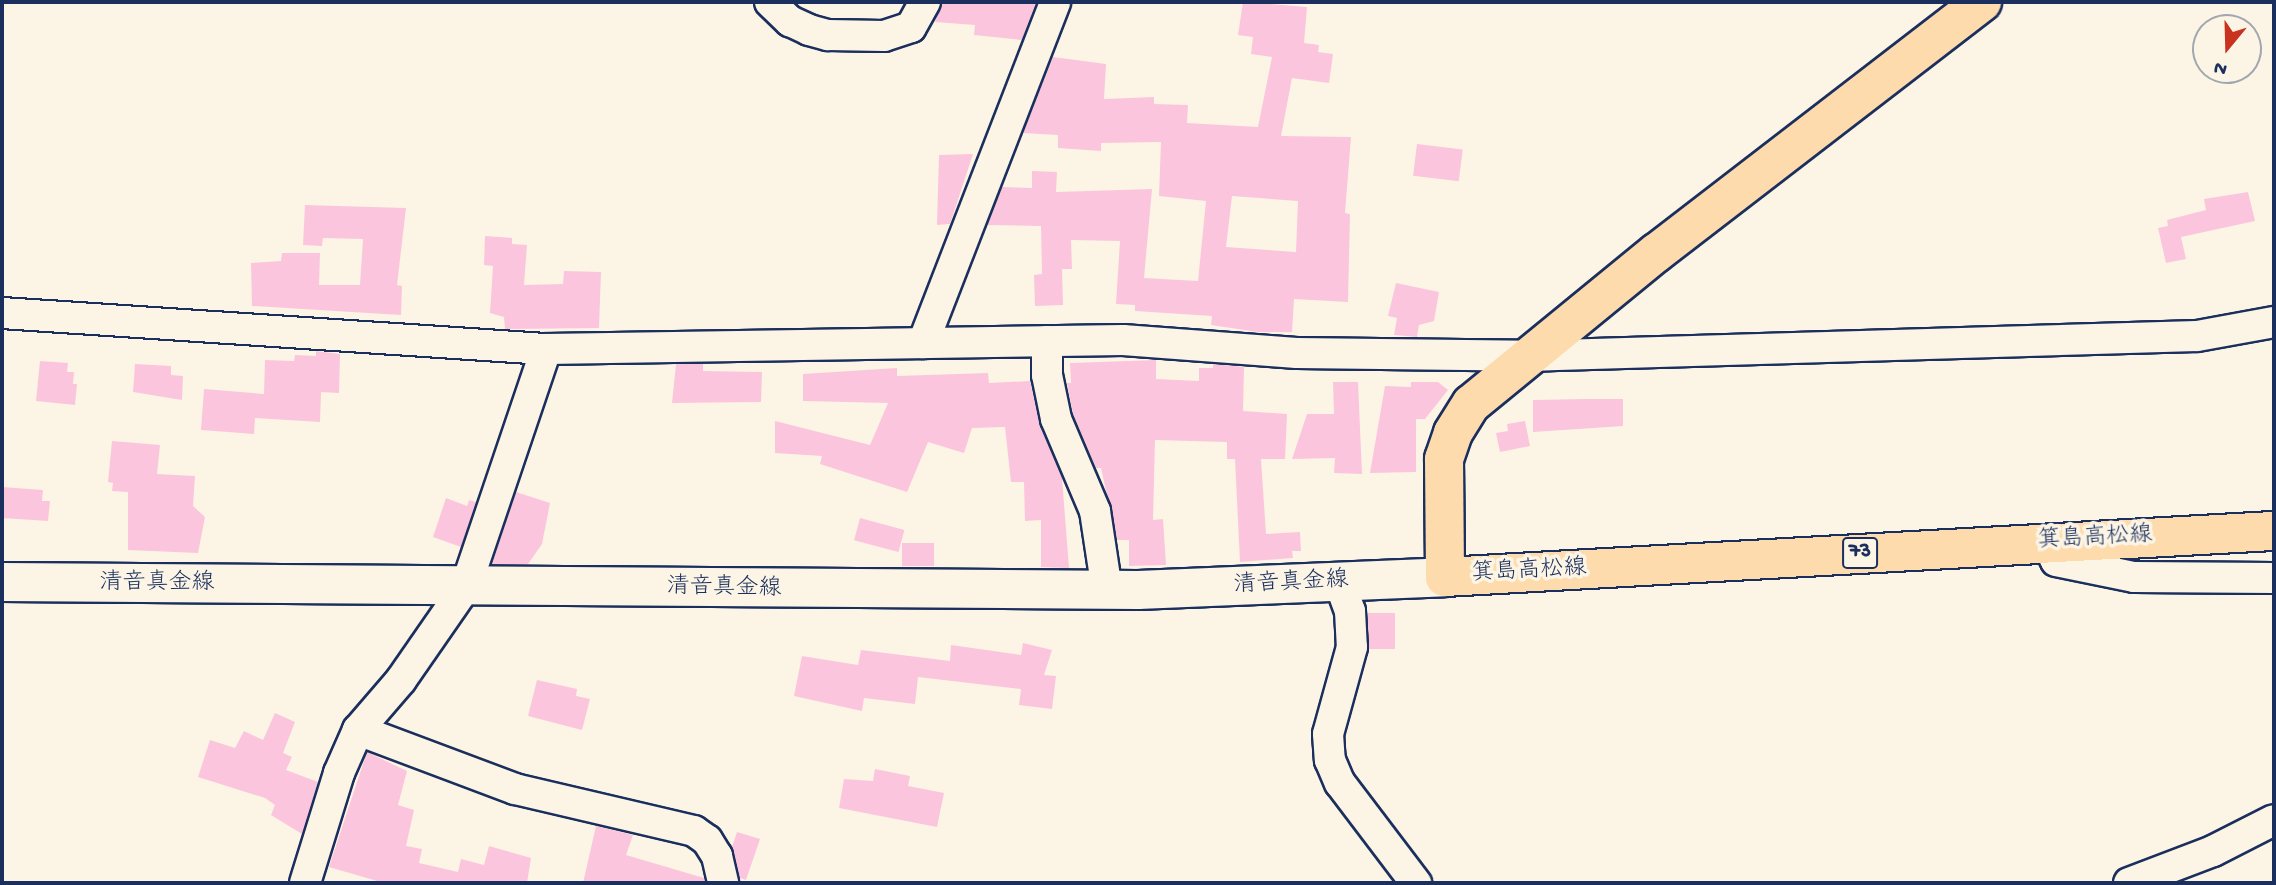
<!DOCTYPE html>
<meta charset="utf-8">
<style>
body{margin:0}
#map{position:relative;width:2276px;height:885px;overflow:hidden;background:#fcf5e5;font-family:"Gochi Hand","Klee One",sans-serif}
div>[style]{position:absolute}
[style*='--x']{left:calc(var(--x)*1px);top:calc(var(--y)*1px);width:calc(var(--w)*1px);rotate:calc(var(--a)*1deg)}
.building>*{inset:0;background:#fcc5de;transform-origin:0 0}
.roads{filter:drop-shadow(2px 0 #1b2f5e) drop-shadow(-2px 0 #1b2f5e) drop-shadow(0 2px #1b2f5e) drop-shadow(0 -2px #1b2f5e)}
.street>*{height:30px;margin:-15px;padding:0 15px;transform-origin:15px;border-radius:15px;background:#fcf5e5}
.secondary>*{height:38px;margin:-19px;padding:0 19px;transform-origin:19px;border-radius:19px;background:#fcf5e5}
.primary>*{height:38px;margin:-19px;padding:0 19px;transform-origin:19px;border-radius:19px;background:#fedbac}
span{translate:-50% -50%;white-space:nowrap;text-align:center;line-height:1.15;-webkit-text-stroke:7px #fcf5e5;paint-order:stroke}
.shield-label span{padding:2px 5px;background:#fcf5e5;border:2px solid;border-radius:5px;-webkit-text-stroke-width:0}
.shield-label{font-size:21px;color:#1b2f5e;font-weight:700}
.street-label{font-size:23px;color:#1b2f5e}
.frame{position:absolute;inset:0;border:4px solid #1b2f5e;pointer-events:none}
.north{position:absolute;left:2192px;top:14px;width:70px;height:70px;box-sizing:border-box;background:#fcf5e5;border:2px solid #a2a6af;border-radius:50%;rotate:199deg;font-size:19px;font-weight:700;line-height:28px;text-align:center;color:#1b2f5e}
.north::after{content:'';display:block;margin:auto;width:24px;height:32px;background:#c8321e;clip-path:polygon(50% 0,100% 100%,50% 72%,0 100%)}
</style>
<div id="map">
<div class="building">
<div style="clip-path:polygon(942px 2px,1036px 2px,1022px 40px,974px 35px,975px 25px,935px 22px)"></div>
<div style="clip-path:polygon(evenodd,1243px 2px,1307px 7px,1304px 43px,1319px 45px,1318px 52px,1333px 54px,1329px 83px,1292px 78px,1281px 136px,1351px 137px,1345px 213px,1350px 214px,1348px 302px,1294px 299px,1292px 332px,1258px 332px,1211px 325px,1212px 316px,1135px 311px,1135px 305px,1116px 304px,1120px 241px,1071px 240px,1072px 269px,1062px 269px,1063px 305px,1035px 306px,1034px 275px,1042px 274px,1041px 226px,987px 225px,1002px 187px,1032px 188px,1032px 171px,1057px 172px,1056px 192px,1152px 189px,1144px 278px,1198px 281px,1206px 201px,1159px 196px,1161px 142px,1101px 143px,1101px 151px,1058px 148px,1058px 135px,1023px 133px,1053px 57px,1106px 64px,1104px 99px,1154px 97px,1154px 104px,1188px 105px,1187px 123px,1258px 127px,1272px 57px,1251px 54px,1253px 37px,1238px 35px,1243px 2px,1232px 196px,1298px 201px,1296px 252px,1226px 247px,1232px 196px)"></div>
<div style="left:1417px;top:144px;width:46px;height:32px;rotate:7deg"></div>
<div style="clip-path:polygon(973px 154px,950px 224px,937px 225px,939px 155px)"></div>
<div style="clip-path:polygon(2248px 192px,2255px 221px,2181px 237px,2186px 259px,2166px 263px,2158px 228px,2168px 226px,2167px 220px,2206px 210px,2204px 199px)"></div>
<div style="clip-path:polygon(305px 205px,406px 208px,397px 285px,402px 286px,401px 315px,252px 306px,251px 263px,281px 261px,282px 253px,320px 253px,319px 285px,360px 285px,363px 239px,323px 238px,322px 246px,303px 245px)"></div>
<div style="clip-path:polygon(485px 236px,512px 238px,512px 244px,527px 245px,524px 285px,563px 284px,564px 271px,601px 272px,599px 328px,505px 329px,504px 317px,490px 313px,493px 266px,484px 265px)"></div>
<div style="clip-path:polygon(1396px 283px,1439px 292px,1434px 321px,1419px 325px,1417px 337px,1394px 335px,1397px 318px,1388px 316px)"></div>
<div style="clip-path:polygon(316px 351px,340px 354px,339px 393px,321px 392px,320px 422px,255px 418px,254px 434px,201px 430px,204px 389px,264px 394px,265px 360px,294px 361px,295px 355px,316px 356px)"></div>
<div style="clip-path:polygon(1156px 360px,1156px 379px,1199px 381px,1199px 368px,1213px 368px,1213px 364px,1244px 367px,1243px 411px,1287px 414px,1285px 459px,1261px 459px,1266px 534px,1300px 532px,1301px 551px,1292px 551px,1293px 558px,1240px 562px,1235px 459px,1227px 459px,1227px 442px,1155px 440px,1153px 520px,1163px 519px,1166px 565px,1129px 566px,1129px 540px,1117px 540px,1101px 468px,1096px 468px,1073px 414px,1067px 383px,1071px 383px,1070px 363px)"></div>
<div style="clip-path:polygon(40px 361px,68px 363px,67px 372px,74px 372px,73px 384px,77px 384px,75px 405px,36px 401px)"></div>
<div style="clip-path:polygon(135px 364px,171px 366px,171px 375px,183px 376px,182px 400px,133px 392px)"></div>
<div style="clip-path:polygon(676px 364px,703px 364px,703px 371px,762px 372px,761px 402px,672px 403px)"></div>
<div style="clip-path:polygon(897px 368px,897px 376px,988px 373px,989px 383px,1030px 381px,1040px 426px,1062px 478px,1069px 568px,1041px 567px,1041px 520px,1025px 521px,1024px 482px,1011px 482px,1005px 427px,972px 428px,964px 453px,928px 442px,907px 492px,820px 464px,822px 456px,775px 453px,775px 421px,870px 445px,888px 403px,803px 401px,803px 374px)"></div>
<div style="clip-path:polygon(1333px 382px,1358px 382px,1362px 474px,1334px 473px,1335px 458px,1292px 459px,1307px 414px,1334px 414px)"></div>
<div style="clip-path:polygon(1411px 382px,1438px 382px,1448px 390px,1425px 419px,1416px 419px,1416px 472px,1370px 473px,1385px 386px,1411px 387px)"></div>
<div style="clip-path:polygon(1585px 399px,1623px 399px,1623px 426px,1533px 432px,1533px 400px)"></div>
<div style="clip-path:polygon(1525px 421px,1530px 446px,1500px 452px,1496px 433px,1508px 431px,1507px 424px)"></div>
<div style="clip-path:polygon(112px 441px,160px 445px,157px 474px,195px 476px,193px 506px,205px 517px,198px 553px,128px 550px,128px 492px,112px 491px,113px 483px,108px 482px)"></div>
<div style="clip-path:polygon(2px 487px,43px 490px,42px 501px,50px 501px,48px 521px,2px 518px)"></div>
<div style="clip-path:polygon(516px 492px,550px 503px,542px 544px,528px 564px,492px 564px)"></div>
<div style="clip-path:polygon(446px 498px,467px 506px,469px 500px,476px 502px,461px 547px,433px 537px)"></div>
<div style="left:860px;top:518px;width:46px;height:23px;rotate:15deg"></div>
<div style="left:902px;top:543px;width:32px;height:23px"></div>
<div style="left:1368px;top:613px;width:27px;height:36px"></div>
<div style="clip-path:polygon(1023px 643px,1052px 650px,1044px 675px,1056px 676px,1052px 709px,1019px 705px,1021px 689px,918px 677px,915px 704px,864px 698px,862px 711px,794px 696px,802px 656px,858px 665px,861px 650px,950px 661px,951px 645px,1021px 655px)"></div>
<div style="clip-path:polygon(537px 680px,577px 689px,576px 696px,590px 699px,582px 730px,528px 716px)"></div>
<div style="clip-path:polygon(275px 713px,295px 722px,283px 753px,292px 757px,286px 770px,318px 782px,302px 834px,271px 815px,275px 805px,265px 798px,198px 777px,210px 740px,235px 748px,244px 731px,263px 740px)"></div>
<div style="clip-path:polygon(367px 752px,407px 771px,398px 805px,414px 810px,406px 846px,422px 849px,419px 863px,458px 872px,461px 859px,484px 865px,489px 846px,531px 858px,527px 883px,384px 883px,329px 867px)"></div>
<div style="clip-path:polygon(875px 769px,910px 776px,908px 786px,944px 793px,937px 827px,839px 808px,844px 779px,873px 781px)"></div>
<div style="clip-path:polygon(596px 826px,633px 835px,626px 855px,704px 878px,705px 883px,583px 883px)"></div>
<div style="clip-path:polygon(737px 832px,760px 839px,746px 880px,740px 878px,732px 847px)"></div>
</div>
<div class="roads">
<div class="street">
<div style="--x:770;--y:2;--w:28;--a:44"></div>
<div style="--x:790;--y:21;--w:21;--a:25"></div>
<div style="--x:809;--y:30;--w:20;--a:15"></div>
<div style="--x:828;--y:35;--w:56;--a:1"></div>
<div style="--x:884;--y:36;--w:28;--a:-18"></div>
<div style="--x:911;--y:27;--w:29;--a:-61"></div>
<div style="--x:2;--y:313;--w:545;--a:3.79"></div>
<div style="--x:546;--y:349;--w:577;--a:-0.89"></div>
<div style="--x:1123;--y:340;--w:174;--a:4.3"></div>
<div style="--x:1297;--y:353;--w:231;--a:0.7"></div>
<div style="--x:1528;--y:356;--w:669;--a:-1.71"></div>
<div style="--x:2197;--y:336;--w:78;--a:-10.3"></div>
<div style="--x:1047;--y:341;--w:34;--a:90"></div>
<div style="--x:1047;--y:375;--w:45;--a:78.4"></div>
<div style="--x:1056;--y:419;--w:100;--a:67"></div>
<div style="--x:1095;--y:511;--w:80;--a:81.4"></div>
<div style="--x:923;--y:343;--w:366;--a:-68.8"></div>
<div style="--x:2046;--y:542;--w:21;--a:62"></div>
<div style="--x:2056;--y:561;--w:80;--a:11.6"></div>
<div style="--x:2134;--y:577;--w:140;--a:0.4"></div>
<div style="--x:1339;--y:581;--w:32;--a:70"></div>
<div style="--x:1350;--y:611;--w:36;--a:87"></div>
<div style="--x:1352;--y:647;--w:90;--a:105.4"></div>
<div style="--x:1328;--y:734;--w:26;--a:86"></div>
<div style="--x:1330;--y:760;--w:25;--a:67"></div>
<div style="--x:1340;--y:783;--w:126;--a:52.8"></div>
<div style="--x:358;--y:730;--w:168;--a:20.6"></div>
<div style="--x:515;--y:789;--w:184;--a:13.2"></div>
<div style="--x:694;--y:831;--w:16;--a:35"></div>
<div style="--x:707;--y:840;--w:19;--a:58"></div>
<div style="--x:717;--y:856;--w:28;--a:77"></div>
<div style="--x:305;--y:883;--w:115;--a:-72.8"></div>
<div style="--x:339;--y:773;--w:47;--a:-66.2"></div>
<div style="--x:358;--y:730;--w:66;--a:-49.3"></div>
<div style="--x:401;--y:680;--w:114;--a:-55.3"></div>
<div style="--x:466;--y:586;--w:250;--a:-71.3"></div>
<div style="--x:2129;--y:883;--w:90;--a:-20.9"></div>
<div style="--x:2213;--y:851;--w:68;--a:-26.9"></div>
</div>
<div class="secondary">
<div style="--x:2;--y:582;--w:1136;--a:0.4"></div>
<div style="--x:1138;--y:590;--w:307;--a:-2.4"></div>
</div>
<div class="primary">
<div style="--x:1982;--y:2;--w:410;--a:142.4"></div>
<div style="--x:1657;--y:252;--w:240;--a:140.7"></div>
<div style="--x:1471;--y:404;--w:34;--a:122"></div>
<div style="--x:1453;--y:433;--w:28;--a:109"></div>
<div style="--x:1444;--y:459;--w:118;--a:89.5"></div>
<div style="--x:1445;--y:577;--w:830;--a:-3.18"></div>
</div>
</div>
<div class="shield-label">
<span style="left:1860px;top:553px">73</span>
</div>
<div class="street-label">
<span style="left:2095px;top:539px;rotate:-3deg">箕島高松線</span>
<span style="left:1529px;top:572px;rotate:-3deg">箕島高松線</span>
<span style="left:157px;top:584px">清音真金線</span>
<span style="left:1291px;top:584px;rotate:-3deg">清音真金線</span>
<span style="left:724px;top:589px;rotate:1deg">清音真金線</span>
</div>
<div class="frame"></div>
<div class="north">N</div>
</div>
